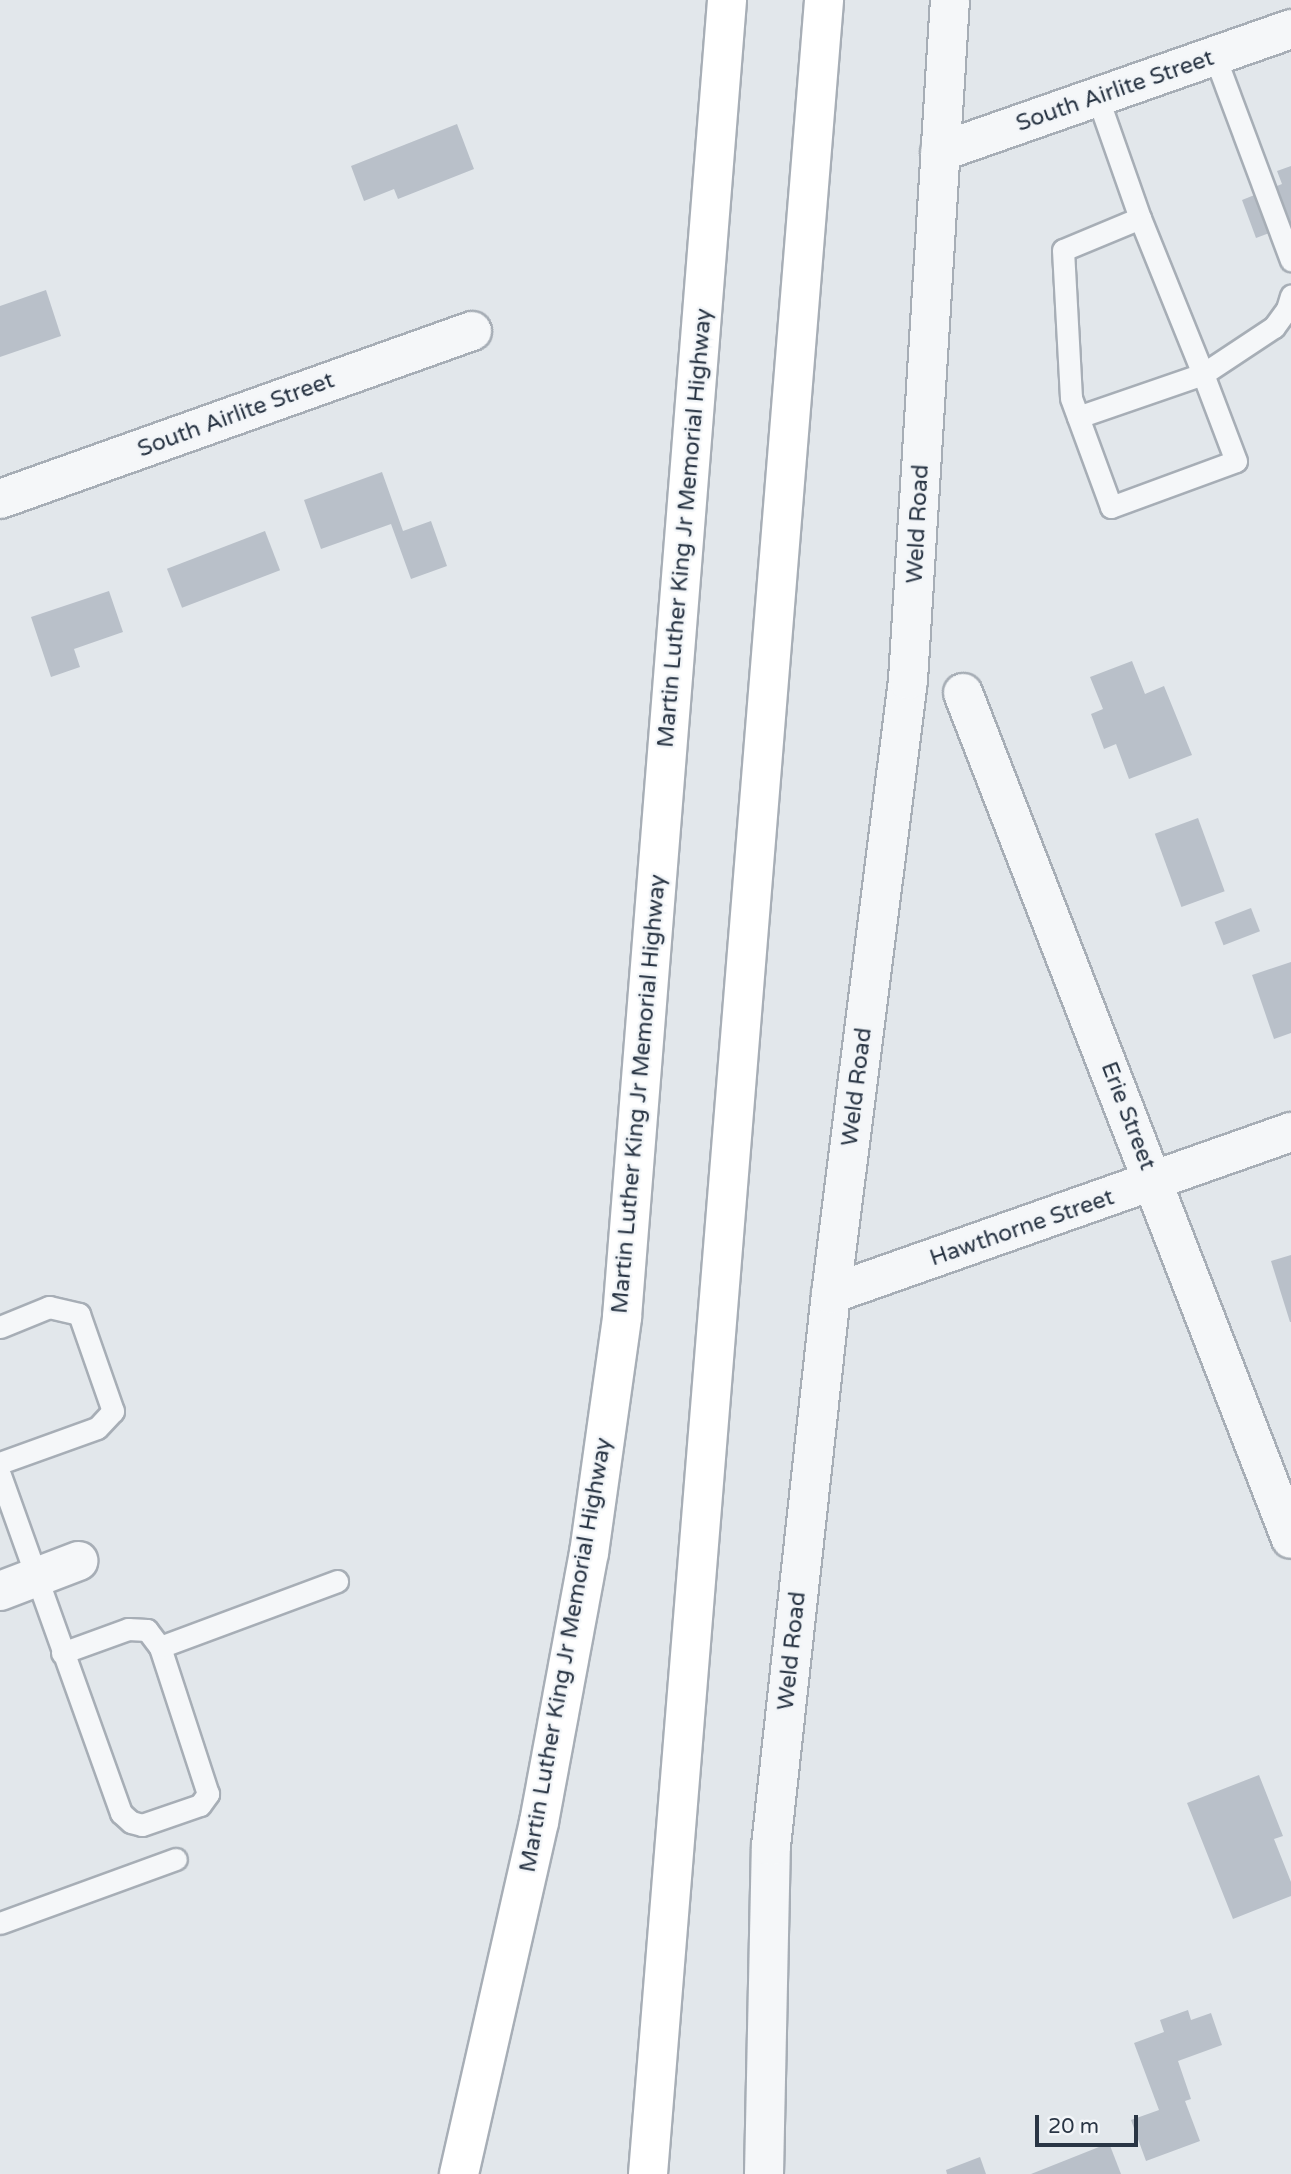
<!DOCTYPE html>
<style>
body{margin:0}
#map{position:relative;width:1291px;height:2174px;overflow:hidden;background:#e2e7eb;font-family:"Varela Round",sans-serif}
div>[style]{position:absolute}
[style*='--x']{left:calc(var(--x)*1px);top:calc(var(--y)*1px);width:calc(var(--w)*1px);rotate:calc(var(--a)*1deg)}
.building>*{inset:0;background:#b9c0c9;transform-origin:0 0}
.roads{filter:drop-shadow(2px 0 #a7aeb6) drop-shadow(-2px 0 #a7aeb6) drop-shadow(0 2px #a7aeb6) drop-shadow(0 -2px #a7aeb6)}
.lane>*{height:21px;margin:-10.5px;padding:0 10.5px;transform-origin:10.5px;border-radius:10.5px;background:#f5f7f9}
.street>*{height:38px;margin:-19px;padding:0 19px;transform-origin:19px;border-radius:19px;background:#f5f7f9}
.highway>*{height:38px;margin:-19px;padding:0 19px;transform-origin:19px;border-radius:19px;background:#fff}
span{translate:-50% -50%;white-space:nowrap;text-align:center;line-height:1.15;-webkit-text-stroke:5px #f2f5f8;paint-order:stroke}
.street-label{font-size:23px;color:#293544}
.scale{position:absolute;left:1035px;top:2115px;width:103px;height:32px;box-sizing:border-box;border:4px solid #293544;border-top:0;padding-left:9px;font-size:21px;line-height:24px;white-space:nowrap;color:#293544;-webkit-text-stroke:5px #f2f5f8;paint-order:stroke}
</style>
<div id="map">
<div class="building">
<div style="clip-path:polygon(457px 124px,474px 169px,398px 199px,394px 189px,364px 201px,351px 166px)"></div>
<div style="clip-path:polygon(1291px 166px,1291px 225px,1256px 238px,1242px 200px,1282px 184px,1277px 171px)"></div>
<div style="clip-path:polygon(46px 290px,61px 336px,0 357px,0 306px)"></div>
<div style="clip-path:polygon(382px 472px,403px 531px,431px 521px,447px 566px,411px 579px,391px 524px,321px 549px,304px 500px)"></div>
<div style="left:265px;top:531px;width:42px;height:105px;rotate:69deg"></div>
<div style="clip-path:polygon(109px 591px,123px 632px,74px 649px,80px 667px,51px 677px,31px 617px)"></div>
<div style="clip-path:polygon(1132px 661px,1145px 694px,1164px 686px,1192px 755px,1129px 779px,1116px 744px,1104px 749px,1091px 714px,1103px 709px,1090px 677px)"></div>
<div style="left:1198px;top:818px;width:78px;height:46px;rotate:70deg"></div>
<div style="left:1251px;top:908px;width:25px;height:39px;rotate:69deg"></div>
<div style="clip-path:polygon(1291px 962px,1291px 1033px,1274px 1039px,1252px 975px)"></div>
<div style="clip-path:polygon(1291px 1255px,1291px 1322px,1290px 1322px,1271px 1261px)"></div>
<div style="clip-path:polygon(1259px 1775px,1283px 1836px,1274px 1839px,1291px 1882px,1291px 1896px,1233px 1919px,1187px 1803px)"></div>
<div style="clip-path:polygon(1188px 2010px,1191px 2020px,1211px 2013px,1222px 2045px,1178px 2061px,1191px 2099px,1185px 2101px,1200px 2141px,1146px 2161px,1131px 2120px,1159px 2110px,1134px 2043px,1164px 2032px,1160px 2020px)"></div>
<div style="clip-path:polygon(1109px 2143px,1121px 2174px,1031px 2174px)"></div>
<div style="clip-path:polygon(980px 2157px,986px 2174px,947px 2174px,946px 2170px)"></div>
</div>
<div class="roads">
<div class="lane">
<div style="--x:1215;--y:57;--w:217;--a:69.5"></div>
<div style="--x:1097;--y:96;--w:129;--a:70.6"></div>
<div style="--x:1140;--y:218;--w:83;--a:157.4"></div>
<div style="--x:1063;--y:250;--w:148;--a:86.9"></div>
<div style="--x:1071;--y:398;--w:116;--a:69.8"></div>
<div style="--x:1111;--y:507;--w:133;--a:-20.2"></div>
<div style="--x:1236;--y:461;--w:93;--a:-110.8"></div>
<div style="--x:1203;--y:374;--w:85;--a:-33.5"></div>
<div style="--x:1274;--y:327;--w:22;--a:-54"></div>
<div style="--x:1287;--y:309;--w:14;--a:-73"></div>
<div style="--x:1078;--y:417;--w:132;--a:-19"></div>
<div style="--x:1203;--y:374;--w:168;--a:-112"></div>
<div style="--x:0;--y:1327;--w:53;--a:-22.2"></div>
<div style="--x:49;--y:1307;--w:31;--a:13"></div>
<div style="--x:79;--y:1314;--w:103;--a:70.7"></div>
<div style="--x:113;--y:1411;--w:23;--a:133"></div>
<div style="--x:97;--y:1428;--w:103;--a:160.2"></div>
<div style="--x:0;--y:1475;--w:359;--a:70.3"></div>
<div style="--x:121;--y:1813;--w:13;--a:42"></div>
<div style="--x:131;--y:1822;--w:11;--a:15"></div>
<div style="--x:142;--y:1825;--w:61;--a:-19"></div>
<div style="--x:200;--y:1805;--w:14;--a:-54"></div>
<div style="--x:208;--y:1794;--w:155;--a:-108.1"></div>
<div style="--x:160;--y:1647;--w:189;--a:-20.4"></div>
<div style="--x:62;--y:1653;--w:70;--a:-20"></div>
<div style="--x:128;--y:1629;--w:19;--a:3"></div>
<div style="--x:147;--y:1630;--w:21;--a:53"></div>
<div style="--x:0;--y:1923;--w:187;--a:-20"></div>
</div>
<div class="street">
<div style="--x:940;--y:152;--w:372;--a:-19.3"></div>
<div style="--x:0;--y:499;--w:501;--a:-19.59"></div>
<div style="--x:963;--y:693;--w:907;--a:68.81"></div>
<div style="--x:831;--y:1294;--w:488;--a:-19.4"></div>
<div style="--x:0;--y:1591;--w:84;--a:-21"></div>
<div style="--x:764;--y:2174;--w:328;--a:-88.8"></div>
<div style="--x:771;--y:1846;--w:555;--a:-83.8"></div>
<div style="--x:831;--y:1294;--w:619;--a:-82.85"></div>
<div style="--x:908;--y:680;--w:681;--a:-86.47"></div>
</div>
<div class="highway">
<div style="--x:459;--y:2174;--w:361;--a:-77.2"></div>
<div style="--x:539;--y:1822;--w:274;--a:-79.5"></div>
<div style="--x:589;--y:1553;--w:238;--a:-82"></div>
<div style="--x:622;--y:1317;--w:1321;--a:-85.44"></div>
<div style="--x:648;--y:2174;--w:2181;--a:-85.37"></div>
</div>
</div>
<div class="street-label">
<span style="left:1115px;top:91px;rotate:-19deg">South Airlite Street</span>
<span style="left:236px;top:415px;rotate:-20deg">South Airlite Street</span>
<span style="left:918px;top:524px;rotate:-87deg">Weld Road</span>
<span style="left:685px;top:528px;rotate:-85deg">Martin Luther King Jr Memorial Highway</span>
<span style="left:857px;top:1087px;rotate:-83deg">Weld Road</span>
<span style="left:639px;top:1094px;rotate:-85deg">Martin Luther King Jr Memorial Highway</span>
<span style="left:1128px;top:1116px;rotate:69deg">Erie Street</span>
<span style="left:1022px;top:1228px;rotate:-19deg">Hawthorne Street</span>
<span style="left:792px;top:1651px;rotate:-84deg">Weld Road</span>
<span style="left:566px;top:1655px;rotate:-80deg">Martin Luther King Jr Memorial Highway</span>
</div>
<div class="scale">20 m</div>
</div>
